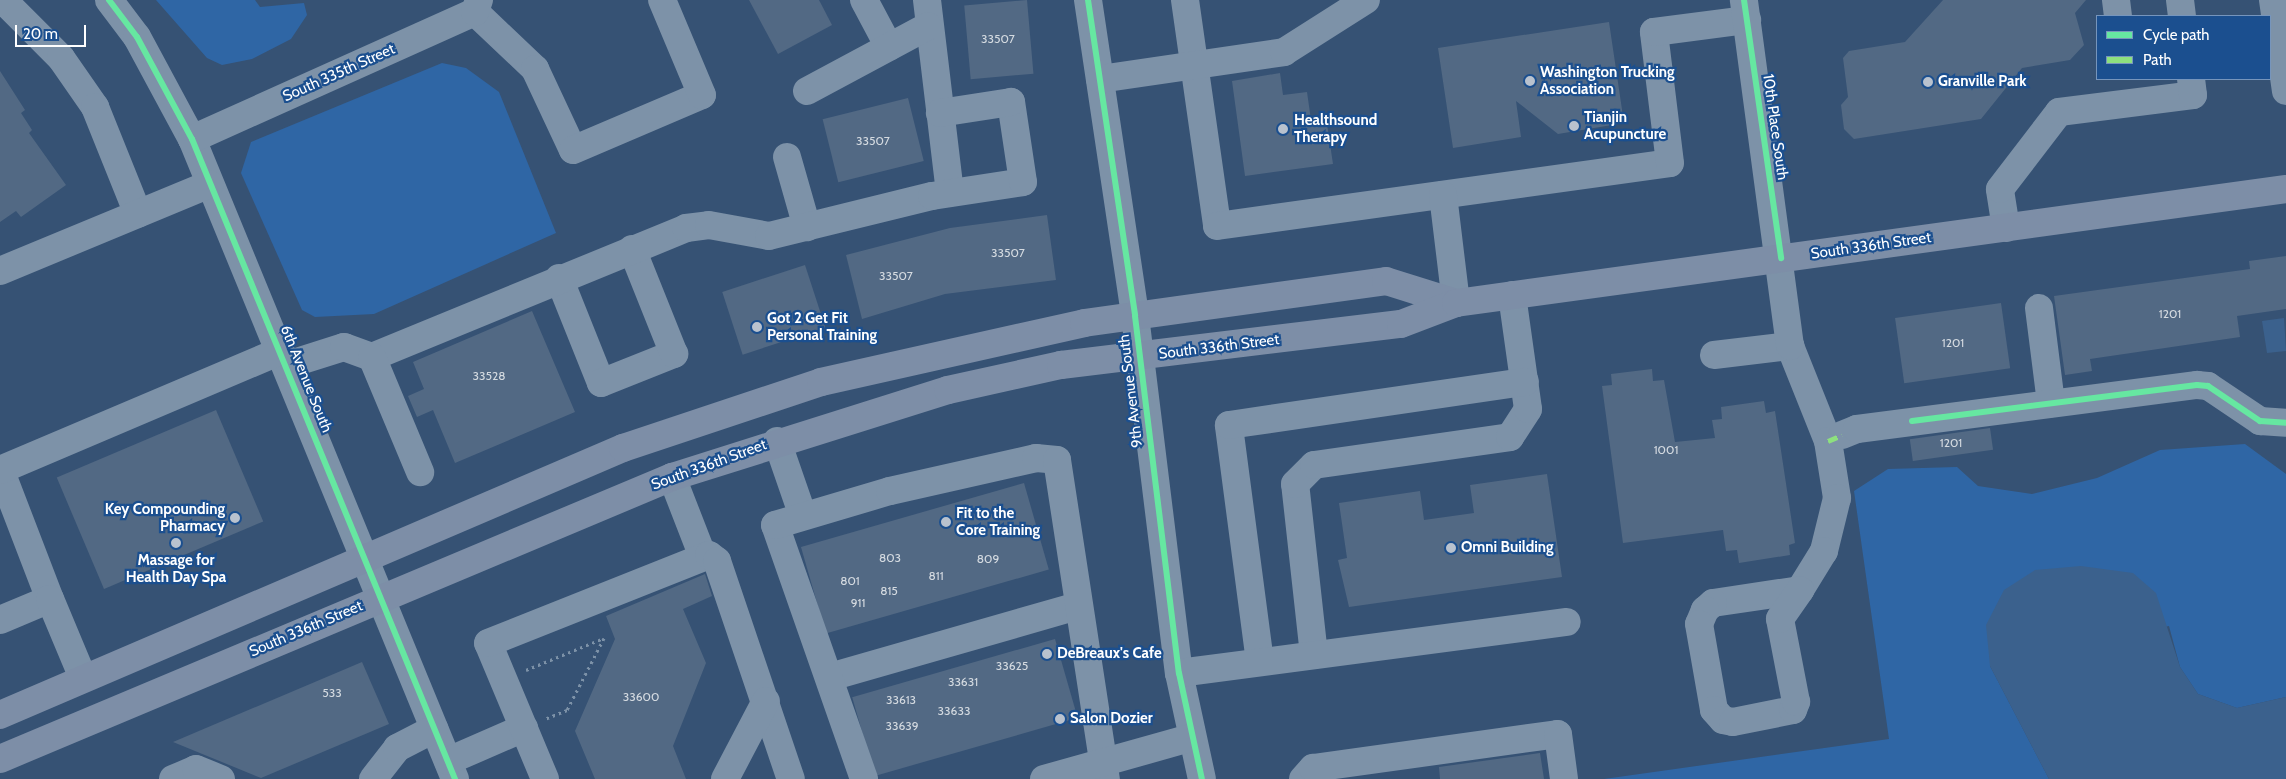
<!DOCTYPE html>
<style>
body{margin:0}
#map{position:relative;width:2286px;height:779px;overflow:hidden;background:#365274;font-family:Cabin,sans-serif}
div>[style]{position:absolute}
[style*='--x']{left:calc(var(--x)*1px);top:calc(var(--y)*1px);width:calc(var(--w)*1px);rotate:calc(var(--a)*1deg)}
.green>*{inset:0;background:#2f66a5}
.water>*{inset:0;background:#3b618d}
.building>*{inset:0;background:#526984;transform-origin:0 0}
.path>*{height:3px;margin-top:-1.5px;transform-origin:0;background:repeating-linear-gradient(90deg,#7d92a8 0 2.5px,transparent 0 6.5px)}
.minor>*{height:28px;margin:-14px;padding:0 14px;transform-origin:14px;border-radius:14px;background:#7d92a8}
.major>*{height:28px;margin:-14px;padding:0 14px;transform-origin:14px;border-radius:14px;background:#7d8ea7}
.quiet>*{height:5px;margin-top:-2.5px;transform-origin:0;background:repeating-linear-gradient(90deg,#8de07e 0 10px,transparent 0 15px)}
.cycleway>*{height:6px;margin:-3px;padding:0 3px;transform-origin:3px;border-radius:3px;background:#66e7a1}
.dots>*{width:14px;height:14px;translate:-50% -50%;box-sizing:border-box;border:2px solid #1b4f8f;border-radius:50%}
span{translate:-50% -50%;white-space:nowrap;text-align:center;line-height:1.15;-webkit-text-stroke:4.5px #1b4f8f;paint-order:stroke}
.number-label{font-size:12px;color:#d4dae0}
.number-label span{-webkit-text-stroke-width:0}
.poi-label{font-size:15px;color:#fff;font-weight:700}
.left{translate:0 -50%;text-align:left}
.right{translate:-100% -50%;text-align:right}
.street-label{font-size:15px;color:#fff}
.legend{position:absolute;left:2096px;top:15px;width:175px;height:65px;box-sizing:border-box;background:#1b4f8f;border:1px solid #7695bc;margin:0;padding:6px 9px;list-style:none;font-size:15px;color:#fff}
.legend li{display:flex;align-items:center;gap:10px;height:25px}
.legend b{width:25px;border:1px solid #7695bc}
.scale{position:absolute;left:15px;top:25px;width:71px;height:22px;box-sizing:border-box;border:2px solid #fff;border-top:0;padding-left:6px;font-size:15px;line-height:18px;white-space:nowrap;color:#fff;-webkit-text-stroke:4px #1b4f8f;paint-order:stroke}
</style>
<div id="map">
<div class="green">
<div style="clip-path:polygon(156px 0,255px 0,260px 7px,304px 3px,307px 15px,291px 39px,252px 59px,222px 65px,207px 58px)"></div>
<div style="clip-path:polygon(442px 63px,466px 68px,499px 92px,556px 233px,374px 314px,315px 317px,302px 310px,241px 173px,251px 142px)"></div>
<div style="clip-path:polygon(2245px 444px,2286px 474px,2286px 697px,2237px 708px,2198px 694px,2180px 667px,2169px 626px,1990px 666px,2049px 779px,1604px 779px,1889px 739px,1854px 491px,1888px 469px,1957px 467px,1978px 486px,2032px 494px,2097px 478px,2160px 450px)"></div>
</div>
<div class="water">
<div style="clip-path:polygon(2284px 318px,2286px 351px,2267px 353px,2262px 321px)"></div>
<div style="clip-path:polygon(2081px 566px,2133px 573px,2156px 593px,2180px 667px,2198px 694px,2237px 708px,2286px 697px,2286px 779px,2049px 779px,1990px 666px,1986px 625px,2004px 590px,2035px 570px)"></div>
</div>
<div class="building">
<div style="clip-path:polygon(749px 0,819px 0,832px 25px,778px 54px)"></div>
<div style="left:1027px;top:0;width:74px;height:63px;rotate:85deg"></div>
<div style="clip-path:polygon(1943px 0,2086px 0,2075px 13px,2084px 45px,2070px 60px,2022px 68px,1981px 119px,1854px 139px,1844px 129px,1841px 105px,1848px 97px,1843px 58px,1849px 51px,1905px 42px)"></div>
<div style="clip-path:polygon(1609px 22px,1624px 123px,1558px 134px,1516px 101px,1521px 137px,1453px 148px,1438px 48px)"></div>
<div style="clip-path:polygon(0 71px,25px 110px,21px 113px,32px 130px,29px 133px,66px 185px,21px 217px,16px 211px,0 222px)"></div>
<div style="clip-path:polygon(1280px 73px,1283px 95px,1307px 92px,1311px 120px,1326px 117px,1333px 164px,1245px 176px,1232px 81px)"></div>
<div style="left:908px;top:98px;width:65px;height:88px;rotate:76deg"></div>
<div style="clip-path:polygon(1047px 215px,1056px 280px,945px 294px,862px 319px,846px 255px,950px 228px)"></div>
<div style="clip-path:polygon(2286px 256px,2286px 309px,2237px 316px,2240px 337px,2090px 359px,2092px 371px,2065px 375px,2054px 296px,2250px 269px,2249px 261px)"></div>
<div style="left:805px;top:265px;width:66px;height:87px;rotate:72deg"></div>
<div style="left:2001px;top:303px;width:66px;height:107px;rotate:82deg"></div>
<div style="clip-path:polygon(532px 311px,575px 412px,455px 463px,433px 410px,417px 417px,408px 396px,424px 389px,413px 362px)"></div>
<div style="clip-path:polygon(1652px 369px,1653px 381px,1664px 380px,1675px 442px,1715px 438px,1712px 420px,1722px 419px,1721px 407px,1764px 401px,1766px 413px,1775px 411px,1795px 543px,1789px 545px,1790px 555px,1739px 563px,1737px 550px,1726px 551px,1723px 530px,1623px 543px,1602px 386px,1612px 385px,1611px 374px)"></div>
<div style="left:216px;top:410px;width:121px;height:173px;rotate:67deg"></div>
<div style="left:1990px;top:428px;width:22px;height:81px;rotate:82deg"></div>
<div style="clip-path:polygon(1547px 474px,1562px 577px,1349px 607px,1338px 560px,1347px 558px,1339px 503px,1420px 491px,1424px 520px,1474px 513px,1470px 485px)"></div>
<div style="left:1024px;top:483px;width:90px;height:232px;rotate:74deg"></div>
<div style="clip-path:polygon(705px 574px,712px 596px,683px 609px,706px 663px,673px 746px,686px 779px,595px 779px,575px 731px,615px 639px,606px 616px)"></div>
<div style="left:1055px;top:639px;width:82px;height:211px;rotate:74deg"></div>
<div style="clip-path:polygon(362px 662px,389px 724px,261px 778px,173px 742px)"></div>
<div style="clip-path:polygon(1540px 753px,1544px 779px,1440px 779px,1439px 767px)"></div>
</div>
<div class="path">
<div style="--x:526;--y:670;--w:84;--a:-22.3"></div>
<div style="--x:604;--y:638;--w:81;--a:117.2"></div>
<div style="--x:567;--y:710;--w:22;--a:158"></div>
</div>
<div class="minor">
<div style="--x:3;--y:0;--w:82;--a:45"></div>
<div style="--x:61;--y:58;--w:60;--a:55.2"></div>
<div style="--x:95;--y:107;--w:115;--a:68.1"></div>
<div style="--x:109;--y:0;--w:46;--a:52.9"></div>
<div style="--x:137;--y:37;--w:116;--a:61.7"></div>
<div style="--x:192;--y:139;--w:692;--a:67.66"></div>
<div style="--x:864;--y:0;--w:53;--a:62"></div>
<div style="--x:927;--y:0;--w:194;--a:83.2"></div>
<div style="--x:1088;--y:0;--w:319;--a:81.5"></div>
<div style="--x:1135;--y:316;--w:360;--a:83"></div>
<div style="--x:1179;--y:673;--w:108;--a:77.8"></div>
<div style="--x:1185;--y:0;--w:228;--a:81.9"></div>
<div style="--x:1217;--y:226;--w:457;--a:-7.9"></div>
<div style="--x:1670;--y:163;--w:132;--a:-97"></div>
<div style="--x:1654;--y:32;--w:94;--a:-7.4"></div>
<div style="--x:2116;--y:0;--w:16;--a:83"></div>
<div style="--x:2180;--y:0;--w:16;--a:83"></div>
<div style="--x:2273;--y:0;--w:92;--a:81.9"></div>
<div style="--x:475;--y:12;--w:83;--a:43.5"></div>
<div style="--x:535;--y:69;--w:89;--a:64.9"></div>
<div style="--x:573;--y:150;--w:140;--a:-23.1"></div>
<div style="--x:702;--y:95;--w:103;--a:-112.8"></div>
<div style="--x:1100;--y:79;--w:186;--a:-8.3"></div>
<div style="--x:1284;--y:52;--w:97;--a:-32.4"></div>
<div style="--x:807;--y:91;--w:137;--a:-28.2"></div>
<div style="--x:192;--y:139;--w:310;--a:-24.2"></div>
<div style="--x:475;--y:12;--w:13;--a:-72"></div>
<div style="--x:787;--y:157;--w:73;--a:74.1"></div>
<div style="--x:1443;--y:195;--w:109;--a:83.1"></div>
<div style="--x:2006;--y:228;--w:39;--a:-99"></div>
<div style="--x:2000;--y:189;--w:97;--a:-52.5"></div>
<div style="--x:2059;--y:112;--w:135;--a:-7.2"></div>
<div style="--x:2193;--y:95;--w:16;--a:-97"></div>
<div style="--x:0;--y:271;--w:227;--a:-22.5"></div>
<div style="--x:559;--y:278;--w:113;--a:68.2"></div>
<div style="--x:601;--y:383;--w:79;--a:-21.7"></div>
<div style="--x:674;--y:354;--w:113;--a:-111.8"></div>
<div style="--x:2039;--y:308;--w:96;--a:82.8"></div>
<div style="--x:1790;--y:346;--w:102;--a:68.2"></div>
<div style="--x:1828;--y:441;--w:58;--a:81"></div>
<div style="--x:1837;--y:498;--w:55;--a:103.8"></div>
<div style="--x:1824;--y:551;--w:46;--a:121.6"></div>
<div style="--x:1800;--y:590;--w:88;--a:171.5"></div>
<div style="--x:1713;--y:603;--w:11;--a:139"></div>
<div style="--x:1705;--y:610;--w:15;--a:113"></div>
<div style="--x:1699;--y:624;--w:87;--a:80.1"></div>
<div style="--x:1714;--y:710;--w:13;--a:48"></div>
<div style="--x:1723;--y:720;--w:10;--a:11"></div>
<div style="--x:1733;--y:722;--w:61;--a:-11.3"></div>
<div style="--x:1793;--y:710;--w:9;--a:-69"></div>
<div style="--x:1796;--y:702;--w:85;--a:-100.9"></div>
<div style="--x:1780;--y:619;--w:35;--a:-55"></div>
<div style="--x:1714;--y:355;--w:77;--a:-6.8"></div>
<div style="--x:1790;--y:346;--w:349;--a:-97.6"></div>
<div style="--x:372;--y:357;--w:339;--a:-22.3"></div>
<div style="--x:686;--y:228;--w:23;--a:-7"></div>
<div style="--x:709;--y:225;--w:61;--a:10.4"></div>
<div style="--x:769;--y:236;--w:168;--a:-13.8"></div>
<div style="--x:932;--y:196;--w:92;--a:-8.7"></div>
<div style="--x:1023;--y:182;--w:81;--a:-98.5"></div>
<div style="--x:1011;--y:102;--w:72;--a:171.2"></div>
<div style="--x:287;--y:365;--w:60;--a:-17.5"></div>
<div style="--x:344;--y:347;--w:30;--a:20"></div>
<div style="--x:372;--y:357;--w:125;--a:67.3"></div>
<div style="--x:1842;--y:435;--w:16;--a:-22"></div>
<div style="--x:1857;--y:429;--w:343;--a:-7.4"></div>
<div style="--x:2197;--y:385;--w:11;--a:5"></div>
<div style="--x:2208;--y:386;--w:63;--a:33.9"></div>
<div style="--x:2260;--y:421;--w:26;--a:4"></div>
<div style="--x:777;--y:441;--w:79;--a:70.9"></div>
<div style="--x:0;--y:469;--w:139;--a:69"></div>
<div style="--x:0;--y:470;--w:305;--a:-23"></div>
<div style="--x:672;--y:477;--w:86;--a:68.8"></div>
<div style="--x:0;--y:620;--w:54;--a:-22.8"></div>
<div style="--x:50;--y:599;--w:86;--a:67.3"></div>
<div style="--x:1314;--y:655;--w:172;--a:-96.3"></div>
<div style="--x:1295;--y:484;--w:27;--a:-45"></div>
<div style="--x:1314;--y:465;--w:198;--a:-8.1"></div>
<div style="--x:1510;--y:437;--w:33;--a:-57"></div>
<div style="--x:1528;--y:409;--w:115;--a:-98"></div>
<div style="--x:1260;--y:662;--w:239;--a:-97.5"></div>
<div style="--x:1229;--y:425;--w:299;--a:-8.3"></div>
<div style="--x:1179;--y:673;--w:391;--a:-7.5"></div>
<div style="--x:830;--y:677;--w:257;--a:-16"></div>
<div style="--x:448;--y:761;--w:83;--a:-23.5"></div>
<div style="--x:173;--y:779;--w:25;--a:-23"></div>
<div style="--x:196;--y:769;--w:27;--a:22"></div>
<div style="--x:373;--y:779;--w:39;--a:-52"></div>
<div style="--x:397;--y:748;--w:42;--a:-27.2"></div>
<div style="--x:545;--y:779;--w:147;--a:-112.7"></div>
<div style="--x:488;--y:643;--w:238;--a:-21.7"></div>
<div style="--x:709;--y:555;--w:10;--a:37"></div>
<div style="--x:717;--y:561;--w:230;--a:71.3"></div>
<div style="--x:725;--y:779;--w:88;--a:-62.3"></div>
<div style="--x:864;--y:779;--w:269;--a:-109.3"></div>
<div style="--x:775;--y:525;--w:120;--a:-16.5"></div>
<div style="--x:890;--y:491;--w:150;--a:-12.7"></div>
<div style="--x:1036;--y:458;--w:21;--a:5"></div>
<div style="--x:1057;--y:460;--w:323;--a:81.3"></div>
<div style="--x:1044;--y:779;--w:152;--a:-15.7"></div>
<div style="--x:1303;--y:779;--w:15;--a:-48"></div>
<div style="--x:1313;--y:768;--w:247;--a:-7.9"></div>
<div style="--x:1558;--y:734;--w:45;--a:82.4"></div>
</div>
<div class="major">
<div style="--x:0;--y:715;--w:678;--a:-23.2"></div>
<div style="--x:623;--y:448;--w:209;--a:-18.4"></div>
<div style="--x:821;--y:382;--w:270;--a:-12.6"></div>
<div style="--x:1084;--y:323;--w:305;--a:-7.9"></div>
<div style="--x:1386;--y:281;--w:73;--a:17.4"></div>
<div style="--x:0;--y:759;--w:729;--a:-22.77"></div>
<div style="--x:672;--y:477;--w:289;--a:-17.5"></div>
<div style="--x:948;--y:390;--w:116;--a:-12.5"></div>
<div style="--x:1061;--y:365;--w:342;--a:-6.9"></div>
<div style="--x:1401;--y:324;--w:59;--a:-20.9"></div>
<div style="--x:1456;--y:303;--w:838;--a:-7.82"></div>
</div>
<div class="quiet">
<div style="--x:1828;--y:441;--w:15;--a:-23"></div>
</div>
<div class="cycleway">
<div style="--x:109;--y:0;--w:46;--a:52.9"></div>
<div style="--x:137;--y:37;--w:116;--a:61.7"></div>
<div style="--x:192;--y:139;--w:692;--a:67.66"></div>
<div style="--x:1088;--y:0;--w:319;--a:81.5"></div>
<div style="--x:1135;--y:316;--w:360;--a:83"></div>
<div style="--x:1179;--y:673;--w:108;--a:77.8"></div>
<div style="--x:1744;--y:0;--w:261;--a:81.8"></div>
<div style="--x:1912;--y:421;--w:287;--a:-7.2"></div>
<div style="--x:2197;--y:385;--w:11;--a:5"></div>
<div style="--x:2208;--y:386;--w:63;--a:33.9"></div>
<div style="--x:2260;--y:421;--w:26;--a:4"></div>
</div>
<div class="dots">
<div style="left:1530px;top:81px;background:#b9c2ce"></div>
<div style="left:1928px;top:82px;background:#b9c2ce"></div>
<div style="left:1574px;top:126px;background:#b9c2ce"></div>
<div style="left:1283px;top:129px;background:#b9c2ce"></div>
<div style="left:757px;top:327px;background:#b9c2ce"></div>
<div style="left:235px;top:518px;background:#b9c2ce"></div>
<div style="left:946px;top:522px;background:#b9c2ce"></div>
<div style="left:176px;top:543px;background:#b9c2ce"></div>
<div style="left:1451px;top:548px;background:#b9c2ce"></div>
<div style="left:1047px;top:654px;background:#b9c2ce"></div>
<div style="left:1060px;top:719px;background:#b9c2ce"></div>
</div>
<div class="number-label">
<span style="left:998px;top:39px">33507</span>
<span style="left:873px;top:141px">33507</span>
<span style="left:1008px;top:253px">33507</span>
<span style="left:896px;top:276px">33507</span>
<span style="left:2170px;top:314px">1201</span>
<span style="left:1953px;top:343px">1201</span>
<span style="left:489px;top:376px">33528</span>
<span style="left:1951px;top:443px">1201</span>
<span style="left:1666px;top:450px">1001</span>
<span style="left:890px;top:558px">803</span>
<span style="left:988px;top:559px">809</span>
<span style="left:936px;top:576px">811</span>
<span style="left:850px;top:581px">801</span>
<span style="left:889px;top:591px">815</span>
<span style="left:858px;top:603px">911</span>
<span style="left:1012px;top:666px">33625</span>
<span style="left:963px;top:682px">33631</span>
<span style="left:332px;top:693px">533</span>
<span style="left:641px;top:697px">33600</span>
<span style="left:901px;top:700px">33613</span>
<span style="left:954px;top:711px">33633</span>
<span style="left:902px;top:726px">33639</span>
</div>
<div class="poi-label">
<span class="left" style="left:1540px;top:81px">Washington Trucking<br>Association</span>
<span class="left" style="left:1938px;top:82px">Granville Park</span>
<span class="left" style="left:1584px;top:126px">Tianjin<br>Acupuncture</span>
<span class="left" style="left:1294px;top:129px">Healthsound<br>Therapy</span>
<span class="left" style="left:767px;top:327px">Got 2 Get Fit<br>Personal Training</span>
<span class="right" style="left:225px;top:518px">Key Compounding<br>Pharmacy</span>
<span class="left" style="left:956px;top:522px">Fit to the<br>Core Training</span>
<span class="left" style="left:1461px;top:548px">Omni Building</span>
<span style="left:176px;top:569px">Massage for<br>Health Day Spa</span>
<span class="left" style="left:1057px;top:654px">DeBreaux's Cafe</span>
<span class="left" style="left:1070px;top:719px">Salon Dozier</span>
</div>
<div class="street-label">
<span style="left:339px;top:73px;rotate:-24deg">South 335th Street</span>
<span style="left:1775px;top:127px;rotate:82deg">10th Place South</span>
<span style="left:1871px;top:246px;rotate:-8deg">South 336th Street</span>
<span style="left:1219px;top:347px;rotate:-7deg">South 336th Street</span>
<span style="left:306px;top:379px;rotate:68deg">6th Avenue South</span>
<span style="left:1131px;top:391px;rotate:-97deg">9th Avenue South</span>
<span style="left:709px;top:465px;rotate:-20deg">South 336th Street</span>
<span style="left:306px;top:629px;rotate:-23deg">South 336th Street</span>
</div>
<ul class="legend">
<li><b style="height:6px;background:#66e7a1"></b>Cycle path</li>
<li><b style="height:6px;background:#8de07e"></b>Path</li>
</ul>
<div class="scale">20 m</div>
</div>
